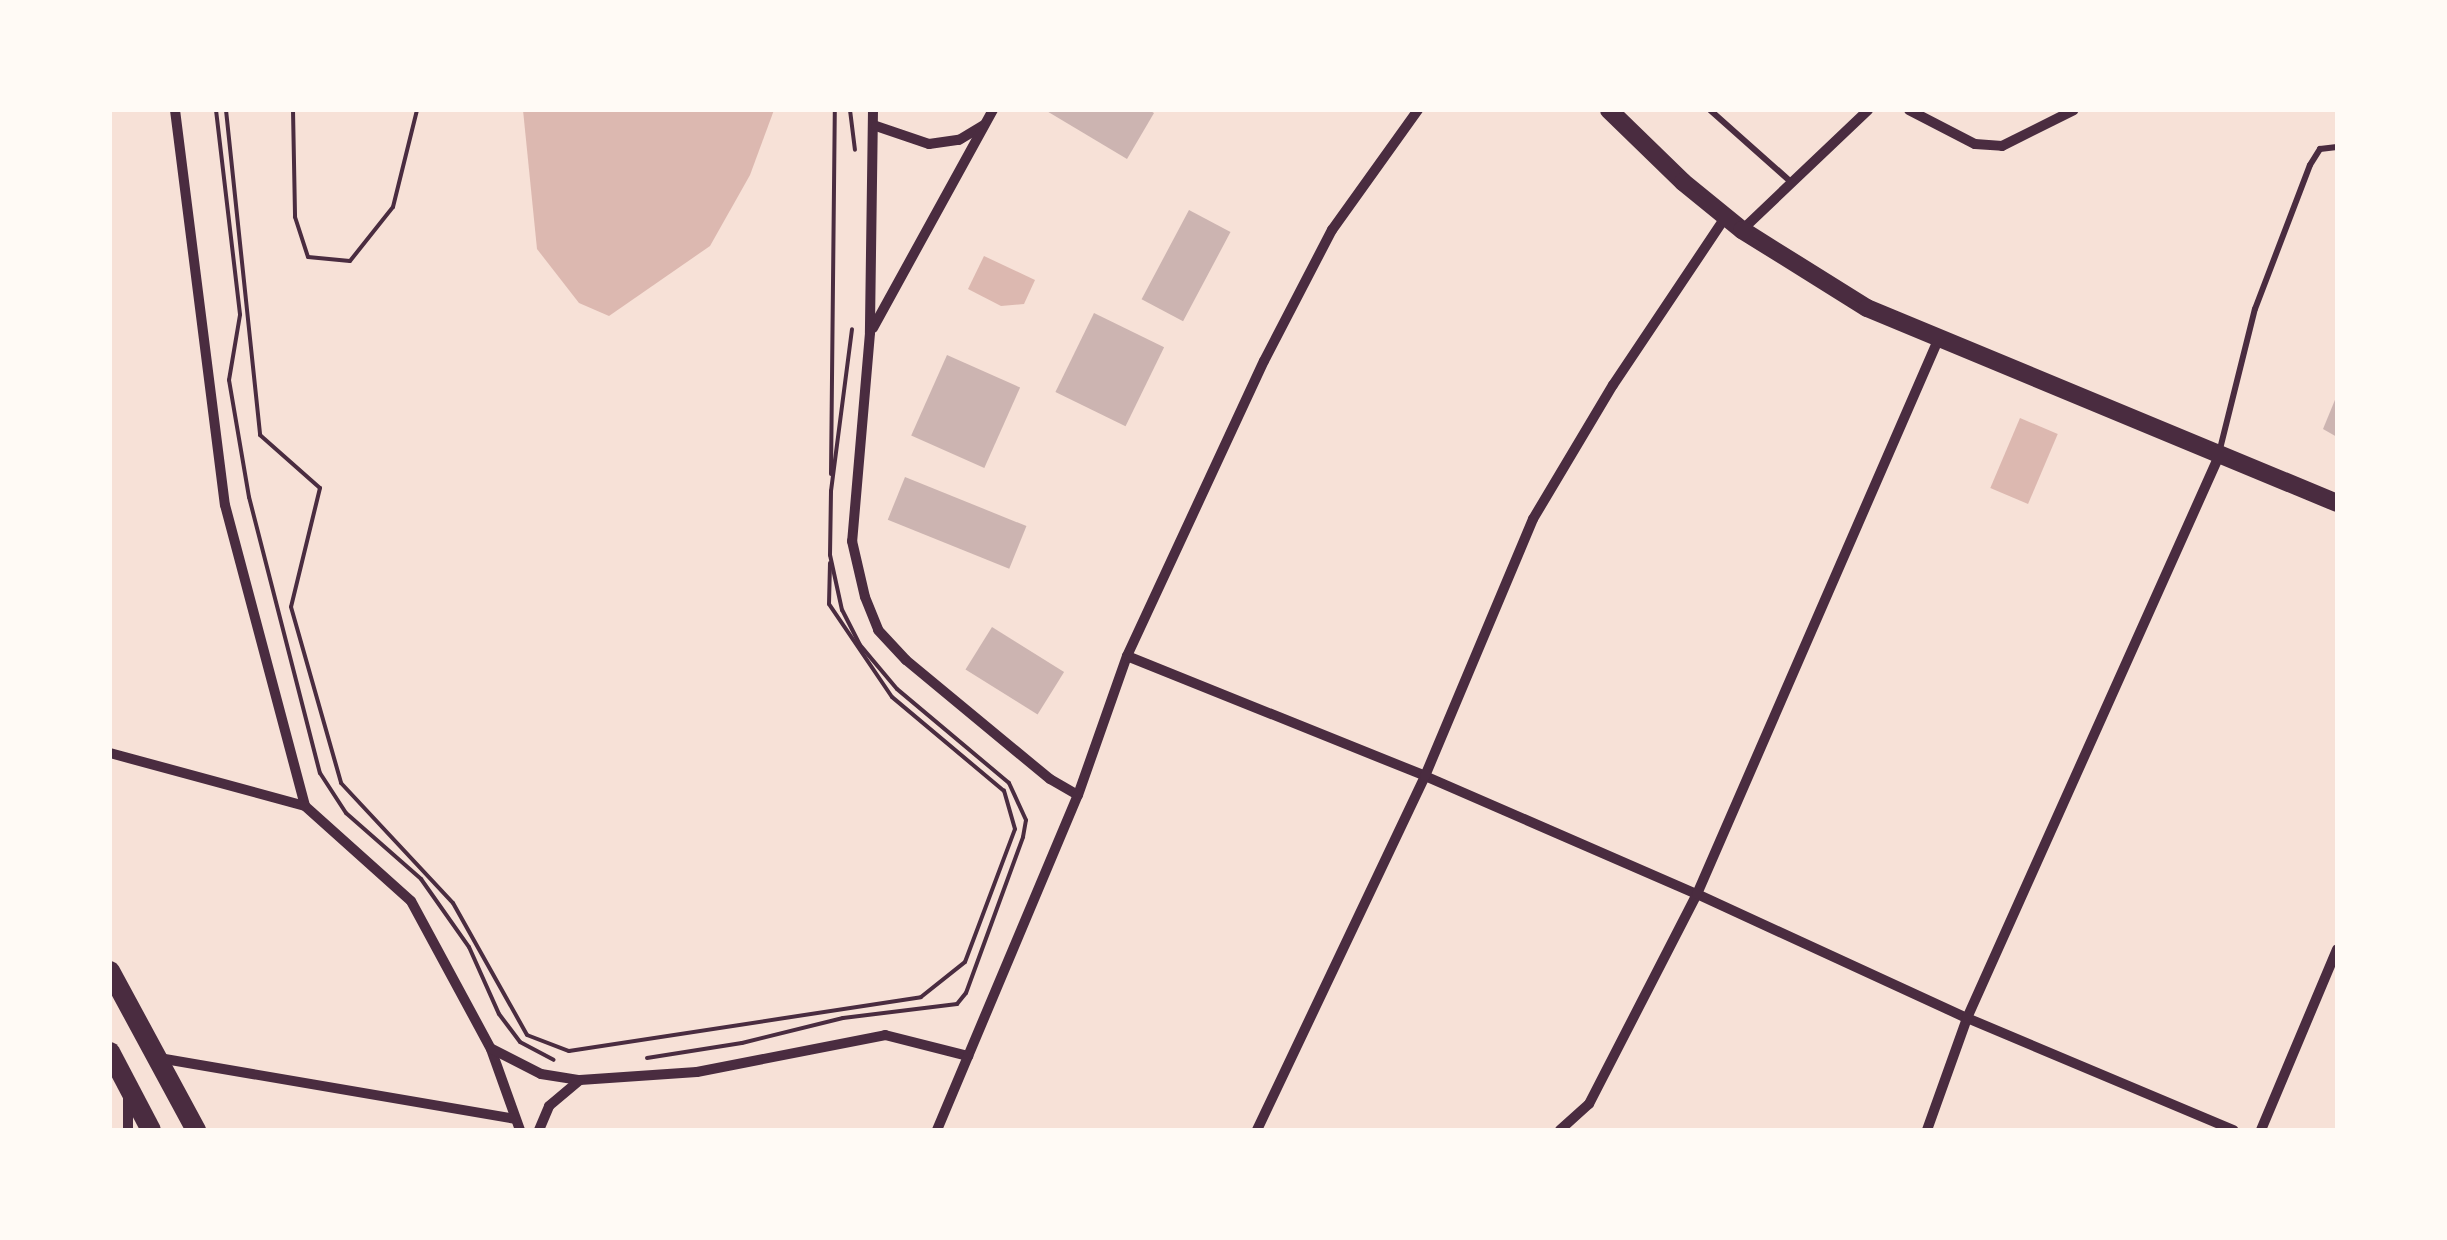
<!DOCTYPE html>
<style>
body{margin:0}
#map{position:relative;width:2447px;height:1240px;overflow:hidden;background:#f7e1d7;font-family:Jost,sans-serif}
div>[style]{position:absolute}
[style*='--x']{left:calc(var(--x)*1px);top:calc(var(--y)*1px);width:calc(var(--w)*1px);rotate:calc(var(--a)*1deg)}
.water>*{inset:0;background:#dcb8b0;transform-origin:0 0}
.building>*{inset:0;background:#ccb4b1;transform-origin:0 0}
.path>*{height:4px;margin:-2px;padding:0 2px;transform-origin:2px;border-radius:2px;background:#4a2c40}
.service>*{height:6px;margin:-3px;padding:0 3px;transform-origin:3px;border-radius:3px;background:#4a2c40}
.minor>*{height:10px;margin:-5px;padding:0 5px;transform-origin:5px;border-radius:5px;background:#4a2c40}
.secondary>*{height:18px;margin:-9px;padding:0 9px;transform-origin:9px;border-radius:9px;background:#4a2c40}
.primary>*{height:20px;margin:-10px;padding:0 10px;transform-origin:10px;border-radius:10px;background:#4a2c40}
span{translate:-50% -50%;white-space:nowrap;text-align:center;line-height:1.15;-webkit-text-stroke:8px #fffaf5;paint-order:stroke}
.frame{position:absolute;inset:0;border:112px solid #fffaf5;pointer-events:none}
</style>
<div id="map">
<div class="water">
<div style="clip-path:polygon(523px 110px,774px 110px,750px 175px,710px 246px,609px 316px,579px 303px,537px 249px)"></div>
<div style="clip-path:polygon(984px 256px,1035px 280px,1024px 304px,1001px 306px,968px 289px)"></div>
<div style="left:2020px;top:418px;width:41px;height:76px;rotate:23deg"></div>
</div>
<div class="building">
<div style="clip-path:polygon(1045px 110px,1149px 110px,1154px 113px,1127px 159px)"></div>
<div style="left:1189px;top:210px;width:47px;height:101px;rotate:28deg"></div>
<div style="left:1094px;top:313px;width:78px;height:88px;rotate:26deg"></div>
<div style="left:947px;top:355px;width:80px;height:88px;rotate:24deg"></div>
<div style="clip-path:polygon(2337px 395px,2337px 437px,2323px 429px)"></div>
<div style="left:905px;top:477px;width:131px;height:46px;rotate:22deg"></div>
<div style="left:992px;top:627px;width:85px;height:50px;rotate:32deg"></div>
</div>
<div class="path">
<div style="--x:216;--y:110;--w:206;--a:83.3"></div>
<div style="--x:240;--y:315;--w:66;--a:99.6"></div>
<div style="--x:229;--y:380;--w:119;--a:80.3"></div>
<div style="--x:249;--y:497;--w:285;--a:75.6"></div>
<div style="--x:320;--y:773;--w:48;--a:57"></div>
<div style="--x:346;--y:813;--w:100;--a:41.3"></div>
<div style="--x:421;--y:879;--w:83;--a:54.8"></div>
<div style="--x:469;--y:947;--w:73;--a:65.9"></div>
<div style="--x:499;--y:1014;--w:35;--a:53"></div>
<div style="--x:520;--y:1042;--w:38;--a:28"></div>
<div style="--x:226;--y:110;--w:327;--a:84"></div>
<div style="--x:260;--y:435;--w:80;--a:41.5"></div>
<div style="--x:320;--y:488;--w:122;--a:103.7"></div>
<div style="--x:291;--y:607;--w:183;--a:74.1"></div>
<div style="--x:341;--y:783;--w:164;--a:47"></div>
<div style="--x:453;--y:903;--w:151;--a:60.7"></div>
<div style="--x:527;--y:1035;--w:45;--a:20.9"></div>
<div style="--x:569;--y:1051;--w:356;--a:-8.7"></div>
<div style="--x:921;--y:997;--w:56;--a:-38.5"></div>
<div style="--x:965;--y:962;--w:142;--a:-69.4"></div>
<div style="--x:1015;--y:829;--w:40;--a:-106"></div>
<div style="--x:1004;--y:791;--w:146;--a:-140"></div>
<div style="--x:892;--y:697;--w:112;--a:-124.1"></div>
<div style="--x:829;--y:604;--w:41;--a:-88.6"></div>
<div style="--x:293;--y:110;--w:107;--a:88.9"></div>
<div style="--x:295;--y:217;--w:42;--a:72"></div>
<div style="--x:308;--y:257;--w:42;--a:5.4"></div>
<div style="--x:350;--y:261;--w:69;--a:-51.5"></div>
<div style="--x:393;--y:207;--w:100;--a:-76.1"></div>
<div style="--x:850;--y:110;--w:40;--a:82.9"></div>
<div style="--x:831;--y:474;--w:364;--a:-89.4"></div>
<div style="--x:647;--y:1058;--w:96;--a:-9"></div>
<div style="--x:742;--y:1043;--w:104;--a:-13.9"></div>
<div style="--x:843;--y:1018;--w:115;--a:-7"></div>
<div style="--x:957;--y:1004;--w:14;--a:-51"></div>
<div style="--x:966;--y:993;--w:166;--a:-69.9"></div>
<div style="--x:1023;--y:837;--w:17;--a:-80"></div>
<div style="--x:1026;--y:820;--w:41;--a:-114.7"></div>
<div style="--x:1009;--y:783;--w:146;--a:-140"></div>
<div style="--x:897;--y:689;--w:57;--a:-130.1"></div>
<div style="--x:860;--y:645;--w:39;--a:-117"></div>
<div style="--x:842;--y:610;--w:56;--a:-102.3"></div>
<div style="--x:830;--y:555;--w:64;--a:-89.1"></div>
<div style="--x:831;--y:491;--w:163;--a:-82.6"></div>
</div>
<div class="service">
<div style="--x:1710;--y:110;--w:108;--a:41.6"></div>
<div style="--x:2219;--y:453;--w:148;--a:-76"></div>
<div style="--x:2255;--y:309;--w:154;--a:-69.1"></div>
<div style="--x:2310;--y:165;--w:19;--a:-58"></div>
<div style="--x:2320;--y:149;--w:17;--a:-7"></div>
</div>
<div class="minor">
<div style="--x:175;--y:110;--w:398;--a:82.8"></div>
<div style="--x:225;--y:505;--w:311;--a:75.1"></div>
<div style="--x:873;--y:110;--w:223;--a:90.8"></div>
<div style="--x:870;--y:333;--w:209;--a:94.9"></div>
<div style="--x:852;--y:541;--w:57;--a:76.9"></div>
<div style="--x:865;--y:597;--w:35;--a:68"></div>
<div style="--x:878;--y:630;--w:41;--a:47"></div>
<div style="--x:906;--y:660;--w:187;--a:39.6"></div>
<div style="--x:1050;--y:779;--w:32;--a:30"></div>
<div style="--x:1909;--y:110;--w:74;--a:27.3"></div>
<div style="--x:1975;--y:144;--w:27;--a:4"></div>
<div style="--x:2002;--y:146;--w:80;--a:-26.6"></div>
<div style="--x:876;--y:126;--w:56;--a:18.8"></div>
<div style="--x:929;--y:144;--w:30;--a:-8"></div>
<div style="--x:959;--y:140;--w:29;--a:-31"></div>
<div style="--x:1742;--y:230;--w:174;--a:-43.6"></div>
<div style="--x:873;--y:328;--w:249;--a:-61.2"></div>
<div style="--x:1127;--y:656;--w:321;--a:21.9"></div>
<div style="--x:1425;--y:776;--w:296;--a:23.5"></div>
<div style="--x:1697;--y:894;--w:297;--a:24.7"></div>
<div style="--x:1967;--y:1018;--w:289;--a:22.8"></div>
<div style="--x:110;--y:753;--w:202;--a:15.2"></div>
<div style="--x:305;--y:806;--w:142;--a:41.9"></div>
<div style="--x:411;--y:901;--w:168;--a:61.6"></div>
<div style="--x:491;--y:1049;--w:86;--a:70.3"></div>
<div style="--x:492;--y:1049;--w:55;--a:27"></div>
<div style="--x:541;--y:1074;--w:39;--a:9"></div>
<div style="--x:580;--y:1080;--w:117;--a:-3.9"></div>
<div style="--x:697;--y:1072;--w:192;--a:-11.1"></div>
<div style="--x:885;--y:1035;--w:86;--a:14.2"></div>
<div style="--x:159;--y:1058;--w:361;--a:9.7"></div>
<div style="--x:128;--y:1098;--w:32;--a:90"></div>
<div style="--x:539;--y:1130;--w:26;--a:-67"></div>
<div style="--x:549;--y:1106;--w:40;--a:-40"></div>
<div style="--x:937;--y:1130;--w:363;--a:-67.2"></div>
<div style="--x:1078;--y:795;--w:147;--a:-70.6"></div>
<div style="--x:1127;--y:656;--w:325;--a:-65.1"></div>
<div style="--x:1264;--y:361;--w:148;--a:-62.6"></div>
<div style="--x:1332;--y:230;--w:148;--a:-54.4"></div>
<div style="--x:1257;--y:1130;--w:392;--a:-64.6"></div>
<div style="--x:1425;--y:776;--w:279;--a:-67.2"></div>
<div style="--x:1533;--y:519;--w:156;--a:-59.2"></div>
<div style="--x:1613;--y:385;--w:203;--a:-56.2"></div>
<div style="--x:1560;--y:1130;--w:39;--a:-42"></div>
<div style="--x:1589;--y:1104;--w:236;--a:-62.8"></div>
<div style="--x:1697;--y:894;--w:604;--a:-66.49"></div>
<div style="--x:1927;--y:1130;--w:119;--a:-70.3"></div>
<div style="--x:1967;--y:1018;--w:616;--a:-65.85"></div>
<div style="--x:2261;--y:1130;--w:196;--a:-67.2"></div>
</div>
<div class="secondary">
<div style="--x:1609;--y:110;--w:103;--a:44.2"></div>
<div style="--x:1683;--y:182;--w:76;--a:39.1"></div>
<div style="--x:1742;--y:230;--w:147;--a:32"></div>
<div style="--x:1867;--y:308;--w:509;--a:22.53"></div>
</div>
<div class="primary">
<div style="--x:110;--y:971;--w:181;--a:61.6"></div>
<div style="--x:110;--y:1052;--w:88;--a:62.3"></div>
</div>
<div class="frame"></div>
</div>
